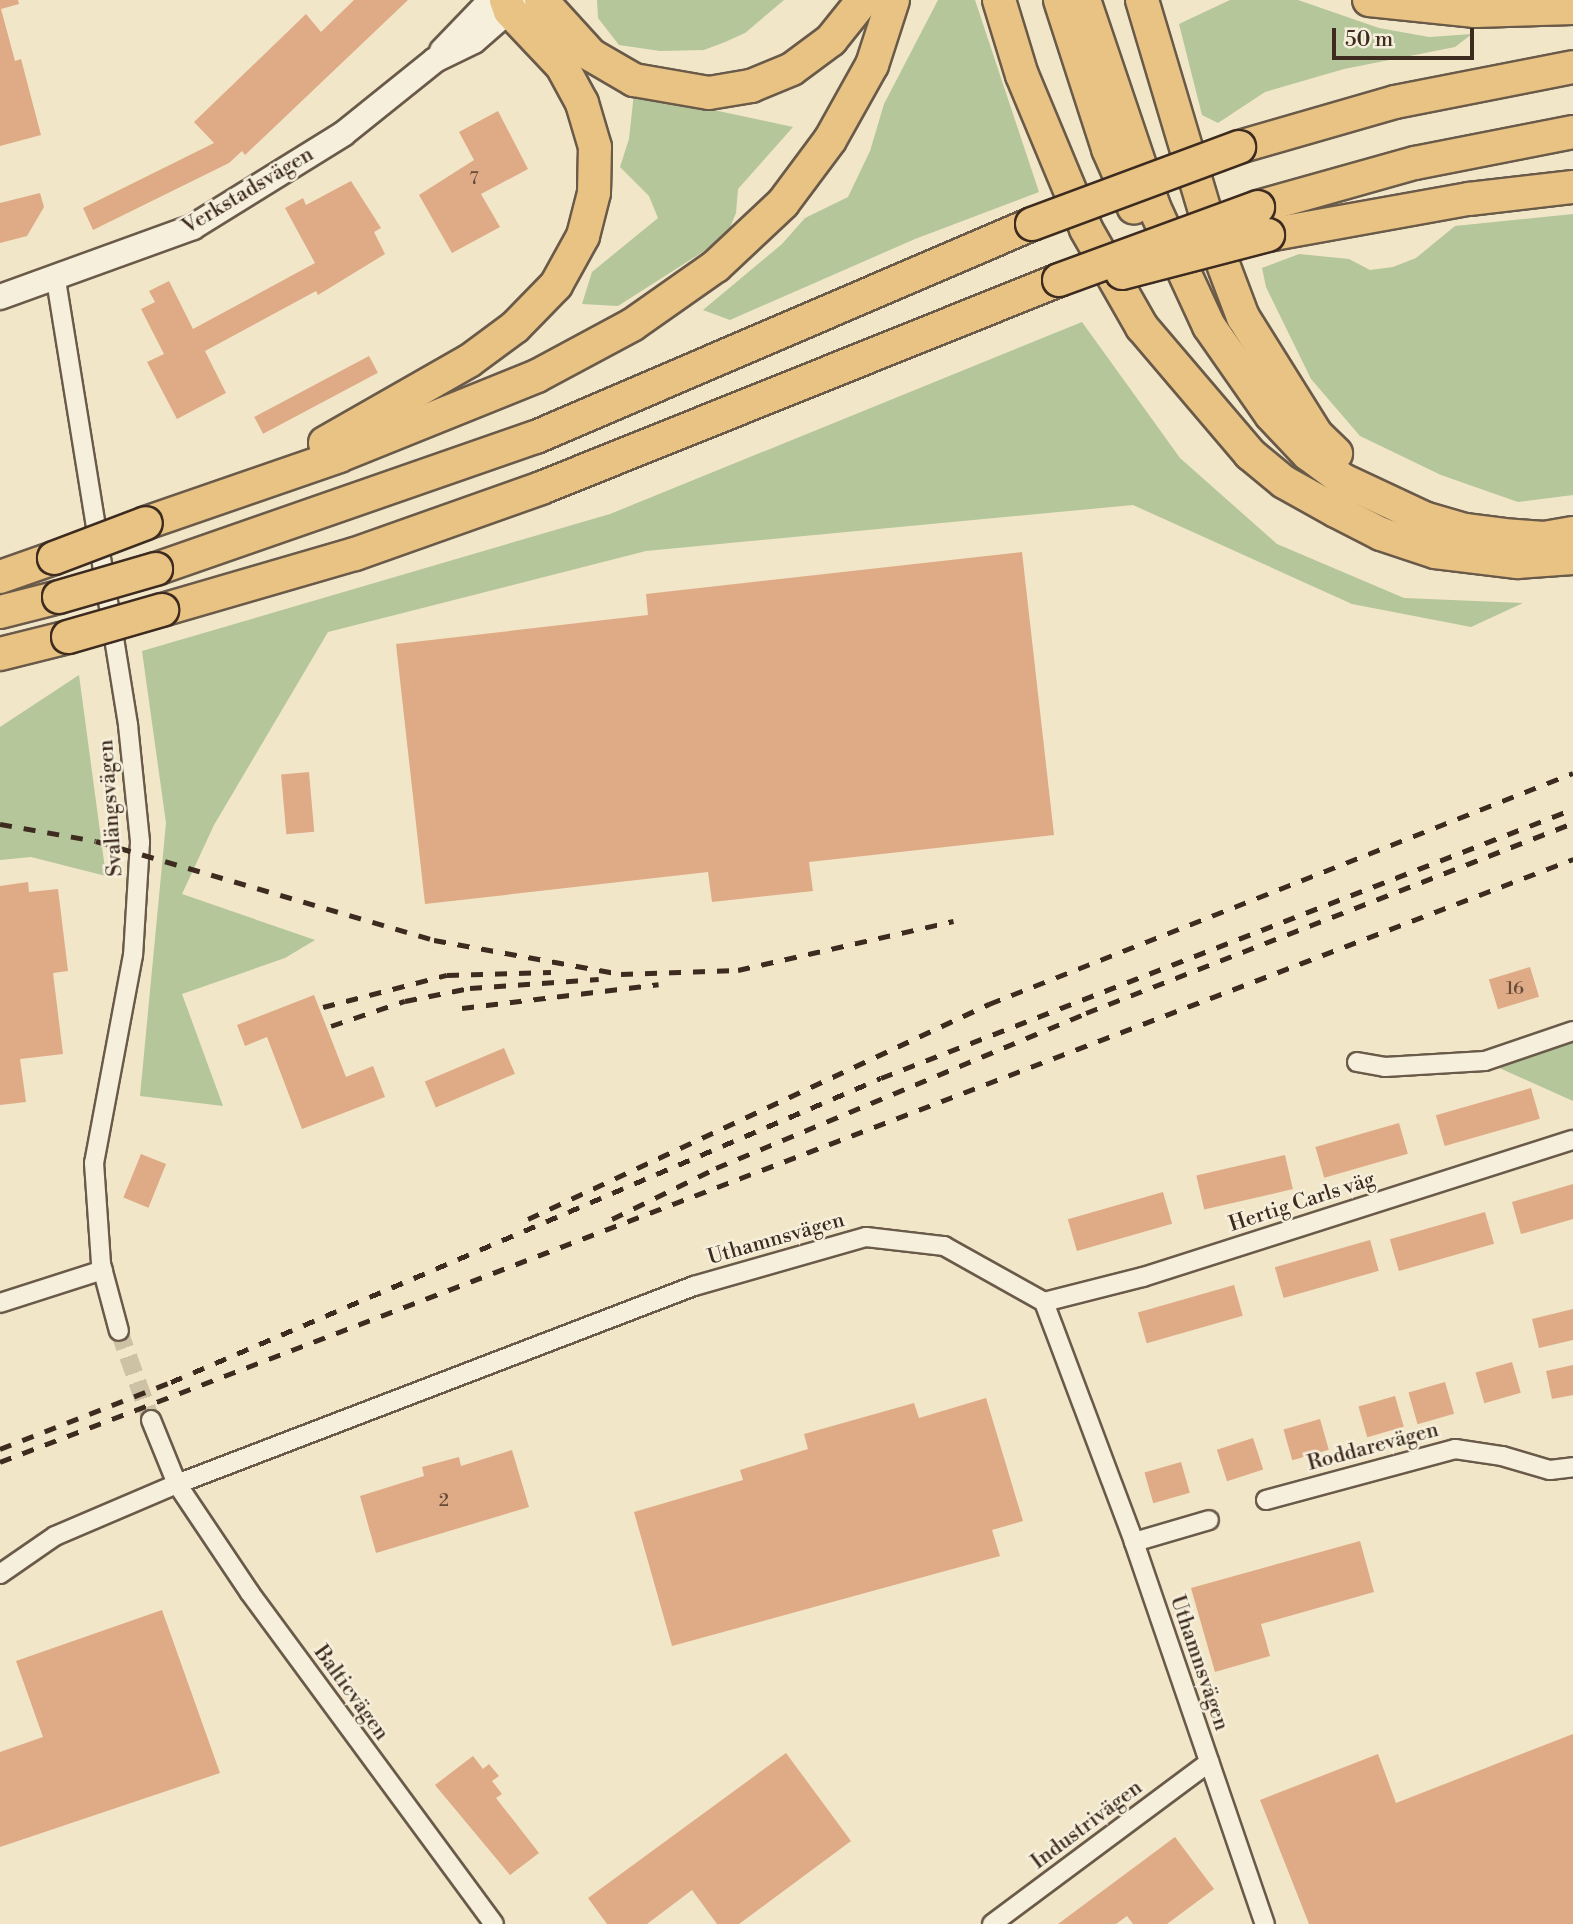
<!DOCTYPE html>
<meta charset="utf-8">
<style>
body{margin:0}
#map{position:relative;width:1573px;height:1924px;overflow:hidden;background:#f1e6c8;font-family:"Libre Bodoni",serif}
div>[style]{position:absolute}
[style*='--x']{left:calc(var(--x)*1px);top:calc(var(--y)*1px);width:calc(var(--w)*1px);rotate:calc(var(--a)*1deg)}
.green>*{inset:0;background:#b4c69a}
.building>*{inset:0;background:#dfaa86;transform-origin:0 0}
.street-tunnel>*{height:18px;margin-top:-9px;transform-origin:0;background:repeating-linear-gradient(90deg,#cdc1a6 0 18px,transparent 0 27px)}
.roads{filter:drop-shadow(2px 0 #6a5a49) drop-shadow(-2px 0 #6a5a49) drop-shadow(0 2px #6a5a49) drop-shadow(0 -2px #6a5a49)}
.street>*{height:18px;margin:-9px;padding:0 9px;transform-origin:9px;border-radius:9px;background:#f6efdb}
.secondary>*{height:24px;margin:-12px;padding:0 12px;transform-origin:12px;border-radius:12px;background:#f6efdb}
.highway>*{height:32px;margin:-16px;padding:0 16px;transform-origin:16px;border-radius:16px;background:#e8c384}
.rail>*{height:5px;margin-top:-2.5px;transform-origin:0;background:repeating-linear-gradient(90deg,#3d2b1f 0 12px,transparent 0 24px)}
.bridges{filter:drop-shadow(2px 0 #3d2b1f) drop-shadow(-2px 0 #3d2b1f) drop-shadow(0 2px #3d2b1f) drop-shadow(0 -2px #3d2b1f)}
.highway-bridge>*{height:32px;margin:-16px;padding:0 16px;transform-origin:16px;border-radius:16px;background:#e8c384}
span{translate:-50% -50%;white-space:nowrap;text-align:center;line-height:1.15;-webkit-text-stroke:5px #f6efdb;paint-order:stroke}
.number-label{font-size:18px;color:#664b39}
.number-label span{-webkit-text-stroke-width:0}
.street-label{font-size:21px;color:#3d2b1f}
.scale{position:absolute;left:1332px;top:28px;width:142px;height:32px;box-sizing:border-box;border:4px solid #3d2b1f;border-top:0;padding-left:9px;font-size:21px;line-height:24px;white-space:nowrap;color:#3d2b1f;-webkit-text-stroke:5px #f6efdb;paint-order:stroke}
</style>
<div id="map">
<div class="green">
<div style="clip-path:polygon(597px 0,784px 0,745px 33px,725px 42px,704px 50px,660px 51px,619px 45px,598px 18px)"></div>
<div style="clip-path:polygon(938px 0,975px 0,1039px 192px,915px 239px,730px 320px,703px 310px,782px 244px,805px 218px,848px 197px,870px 151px,884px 104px)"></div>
<div style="clip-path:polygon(1230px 0,1298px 0,1379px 28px,1429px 37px,1472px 34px,1455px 47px,1344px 69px,1265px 92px,1218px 123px,1202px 115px,1179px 24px)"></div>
<div style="clip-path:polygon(634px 93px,793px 127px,738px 189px,736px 213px,726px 237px,618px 306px,582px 304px,592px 272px,658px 218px,649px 196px,620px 167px,629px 139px)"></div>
<div style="clip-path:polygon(1573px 214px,1573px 495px,1518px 502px,1441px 475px,1360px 436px,1311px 379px,1266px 287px,1262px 268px,1299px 254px,1349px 259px,1370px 270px,1393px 267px,1416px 258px,1455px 226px)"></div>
<div style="clip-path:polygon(1082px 322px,1180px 458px,1277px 544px,1404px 598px,1523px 603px,1471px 627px,1352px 604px,1133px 505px,646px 551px,328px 632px,214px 825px,182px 894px,315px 940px,285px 958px,182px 994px,223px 1106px,140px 1096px,166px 823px,142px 651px,610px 514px)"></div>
<div style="clip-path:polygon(79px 675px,106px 876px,31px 857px,0 860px,0 727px)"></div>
<div style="clip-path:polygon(1573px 1040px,1573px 1101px,1495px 1066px)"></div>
</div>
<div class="building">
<div style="clip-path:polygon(0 0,18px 0,19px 4px,1px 9px,15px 61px,21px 59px,41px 135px,0 146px)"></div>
<div style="clip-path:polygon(354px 0,408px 0,245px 155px,242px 151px,229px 163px,93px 230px,83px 208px,214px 143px,194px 122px,306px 14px,321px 32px)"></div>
<div style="clip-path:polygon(498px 111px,528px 169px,481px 194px,500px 227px,452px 253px,419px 195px,474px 160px,459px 132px)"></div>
<div style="clip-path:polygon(351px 181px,381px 228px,374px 232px,385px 254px,318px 295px,316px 291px,205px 351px,226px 393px,177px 419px,147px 362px,164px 354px,141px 309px,155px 302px,149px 291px,169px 281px,193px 329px,315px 263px,285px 208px,303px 198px,306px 205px)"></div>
<div style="clip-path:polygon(40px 193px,44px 207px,27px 236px,0 243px,0 203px)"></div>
<div style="left:369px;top:356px;width:19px;height:130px;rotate:62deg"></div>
<div style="clip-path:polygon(1022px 552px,1054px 835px,809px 862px,813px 891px,712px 902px,708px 872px,425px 904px,396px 644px,648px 615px,646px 594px)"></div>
<div style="left:309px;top:772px;width:60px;height:28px;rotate:85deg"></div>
<div style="clip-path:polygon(28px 882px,29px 892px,58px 889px,68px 971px,53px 973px,63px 1054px,20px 1059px,26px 1102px,0 1105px,0 886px)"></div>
<div style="left:1530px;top:967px;width:31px;height:43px;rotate:73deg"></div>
<div style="clip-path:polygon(314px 995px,346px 1077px,373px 1066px,385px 1097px,302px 1129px,267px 1037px,245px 1046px,237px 1025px)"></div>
<div style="left:504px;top:1048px;width:28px;height:86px;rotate:67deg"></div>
<div style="left:1531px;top:1088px;width:32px;height:99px;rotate:74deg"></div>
<div style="left:1399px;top:1123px;width:32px;height:87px;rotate:74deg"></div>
<div style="left:141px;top:1154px;width:27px;height:47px;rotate:22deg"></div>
<div style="left:1285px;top:1155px;width:35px;height:91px;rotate:77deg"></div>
<div style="clip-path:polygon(1573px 1184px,1573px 1219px,1521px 1234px,1512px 1202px)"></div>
<div style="left:1163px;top:1192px;width:33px;height:99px;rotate:74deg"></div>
<div style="left:1485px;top:1212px;width:33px;height:99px;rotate:74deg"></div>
<div style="left:1370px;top:1240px;width:32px;height:99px;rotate:74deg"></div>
<div style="left:1234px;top:1285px;width:32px;height:100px;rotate:74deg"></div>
<div style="clip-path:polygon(1573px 1309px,1573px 1340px,1539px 1348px,1532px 1319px)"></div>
<div style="left:1512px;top:1362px;width:32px;height:38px;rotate:74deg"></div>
<div style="clip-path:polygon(1573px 1365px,1573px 1395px,1552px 1399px,1546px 1371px)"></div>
<div style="left:1445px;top:1382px;width:33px;height:38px;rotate:74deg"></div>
<div style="left:1395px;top:1396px;width:32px;height:38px;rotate:74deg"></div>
<div style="clip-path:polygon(986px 1398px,1023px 1521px,992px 1530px,1000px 1556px,672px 1646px,634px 1512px,743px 1480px,740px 1470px,808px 1449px,804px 1434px,914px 1403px,919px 1418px)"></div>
<div style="left:1320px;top:1419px;width:32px;height:38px;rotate:74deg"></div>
<div style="left:1253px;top:1438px;width:33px;height:38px;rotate:72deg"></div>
<div style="clip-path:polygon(512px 1450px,529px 1507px,376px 1553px,360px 1496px,424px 1476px,422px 1467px,459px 1457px,461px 1466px)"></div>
<div style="left:1181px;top:1462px;width:32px;height:38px;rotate:74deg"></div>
<div style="clip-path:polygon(1360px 1541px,1374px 1592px,1261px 1624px,1270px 1656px,1215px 1672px,1191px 1588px)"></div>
<div style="clip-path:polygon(162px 1610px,220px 1773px,0 1847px,0 1752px,43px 1737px,16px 1661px)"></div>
<div style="clip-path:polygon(1573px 1734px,1573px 1924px,1309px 1924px,1260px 1800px,1378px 1754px,1396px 1803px)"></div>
<div style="clip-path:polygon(786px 1753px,851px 1841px,739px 1924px,717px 1924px,692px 1890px,647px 1924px,607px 1924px,588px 1898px)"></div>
<div style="clip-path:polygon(473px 1756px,483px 1769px,489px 1764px,499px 1776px,492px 1781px,502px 1794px,496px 1798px,539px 1853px,510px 1875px,435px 1785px)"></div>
<div style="clip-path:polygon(1175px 1837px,1214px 1889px,1167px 1924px,1133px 1924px,1127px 1916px,1116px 1924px,1058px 1924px)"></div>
</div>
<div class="street-tunnel">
<div style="--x:119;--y:1331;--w:95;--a:70.2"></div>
</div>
<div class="roads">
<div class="street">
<div style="--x:56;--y:280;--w:451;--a:80.8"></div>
<div style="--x:128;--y:725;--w:118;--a:84.1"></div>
<div style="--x:140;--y:842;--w:113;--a:93.5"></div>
<div style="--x:133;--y:955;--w:212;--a:100.6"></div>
<div style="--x:94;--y:1163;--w:101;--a:86"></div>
<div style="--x:101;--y:1264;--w:69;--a:75"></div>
<div style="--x:1357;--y:1062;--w:28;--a:10"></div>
<div style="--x:1385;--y:1067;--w:100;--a:-3.4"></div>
<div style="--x:1485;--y:1061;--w:93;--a:-18.8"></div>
<div style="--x:1044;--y:1302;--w:102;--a:-14.2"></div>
<div style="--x:1143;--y:1277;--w:451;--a:-17.7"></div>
<div style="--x:0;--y:1303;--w:108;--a:-17.8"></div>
<div style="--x:151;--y:1420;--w:69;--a:67.9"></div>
<div style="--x:177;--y:1484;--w:131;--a:56.2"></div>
<div style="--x:250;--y:1593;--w:411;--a:53.6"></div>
<div style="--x:1266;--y:1500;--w:196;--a:-15.1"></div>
<div style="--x:1455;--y:1449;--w:48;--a:8.5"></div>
<div style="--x:1502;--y:1456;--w:50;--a:16.3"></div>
<div style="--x:1550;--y:1470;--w:23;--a:-7"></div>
<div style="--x:1134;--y:1542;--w:78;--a:-16.3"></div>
<div style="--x:0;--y:1574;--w:67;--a:-34.6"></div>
<div style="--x:55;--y:1536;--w:133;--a:-23.1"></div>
<div style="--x:177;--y:1484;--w:554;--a:-20.96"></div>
<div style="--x:694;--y:1286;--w:179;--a:-15.9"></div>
<div style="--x:866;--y:1237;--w:79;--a:6.6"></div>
<div style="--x:944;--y:1246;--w:115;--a:29.2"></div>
<div style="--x:1044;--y:1302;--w:256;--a:69.4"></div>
<div style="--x:1134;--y:1542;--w:404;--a:71.1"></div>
<div style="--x:992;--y:1924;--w:271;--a:-36.7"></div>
</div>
<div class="secondary">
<div style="--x:442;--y:51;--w:71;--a:-46.1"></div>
<div style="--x:0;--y:297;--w:205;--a:-19.9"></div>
<div style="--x:193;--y:227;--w:176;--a:-31.8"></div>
<div style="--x:343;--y:134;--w:118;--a:-38.8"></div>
<div style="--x:435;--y:60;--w:43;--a:-26"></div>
<div style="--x:474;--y:41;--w:62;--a:-41.1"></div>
</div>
<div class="highway">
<div style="--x:541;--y:0;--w:74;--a:47.7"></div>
<div style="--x:591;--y:55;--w:50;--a:30.2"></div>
<div style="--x:634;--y:80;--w:76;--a:9.8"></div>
<div style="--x:709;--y:93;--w:43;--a:-9.5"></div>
<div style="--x:751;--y:86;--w:44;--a:-22.5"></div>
<div style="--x:792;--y:69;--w:49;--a:-36.6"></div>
<div style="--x:831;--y:40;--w:51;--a:-51.3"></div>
<div style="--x:999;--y:0;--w:78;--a:73"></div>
<div style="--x:1022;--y:75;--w:167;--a:67.4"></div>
<div style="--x:1086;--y:229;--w:113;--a:60.3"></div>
<div style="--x:1142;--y:327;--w:167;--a:49.6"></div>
<div style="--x:1250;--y:454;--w:44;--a:39.5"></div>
<div style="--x:1284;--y:482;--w:60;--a:29.1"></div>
<div style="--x:1336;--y:511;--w:51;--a:27.1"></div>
<div style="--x:1381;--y:534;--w:57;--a:18.4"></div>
<div style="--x:1435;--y:552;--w:83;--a:7"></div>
<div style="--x:1517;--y:562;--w:56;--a:-4.1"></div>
<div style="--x:1060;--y:0;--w:157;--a:72.1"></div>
<div style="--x:1108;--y:149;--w:64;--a:66.2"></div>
<div style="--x:1084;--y:0;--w:219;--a:71.3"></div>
<div style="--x:1154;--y:207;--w:131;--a:65.2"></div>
<div style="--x:1209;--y:326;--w:108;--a:55.1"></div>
<div style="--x:1271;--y:415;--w:54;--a:46.5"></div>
<div style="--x:1308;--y:454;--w:44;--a:36.6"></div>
<div style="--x:1343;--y:480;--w:89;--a:25.1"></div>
<div style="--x:1424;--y:518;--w:43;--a:16.3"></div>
<div style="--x:1465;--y:530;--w:38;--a:7"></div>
<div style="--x:1503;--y:535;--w:41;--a:4.2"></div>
<div style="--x:1544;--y:538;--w:29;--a:-10"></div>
<div style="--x:1142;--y:0;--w:245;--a:73.4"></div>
<div style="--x:1212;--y:235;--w:88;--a:69.3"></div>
<div style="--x:1243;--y:317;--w:138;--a:58"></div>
<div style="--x:1316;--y:434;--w:28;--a:44"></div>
<div style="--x:1369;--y:0;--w:107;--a:5.9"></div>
<div style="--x:1475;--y:11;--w:98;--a:-1.8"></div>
<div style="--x:1239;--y:147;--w:162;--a:-16.1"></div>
<div style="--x:1395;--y:102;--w:181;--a:-11.1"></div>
<div style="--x:1258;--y:207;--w:163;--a:-15.7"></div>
<div style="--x:1415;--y:163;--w:161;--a:-11.1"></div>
<div style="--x:1268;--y:235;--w:204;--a:-10.2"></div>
<div style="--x:1469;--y:199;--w:105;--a:-6.6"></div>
<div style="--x:325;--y:443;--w:166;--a:-29.7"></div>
<div style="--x:469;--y:361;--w:57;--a:-36.5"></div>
<div style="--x:515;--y:327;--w:59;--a:-45.7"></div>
<div style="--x:556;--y:285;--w:56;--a:-61.1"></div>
<div style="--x:583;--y:236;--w:44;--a:-75.7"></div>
<div style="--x:594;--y:193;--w:46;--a:-88.8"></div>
<div style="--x:595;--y:147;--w:46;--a:-106.5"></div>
<div style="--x:582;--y:103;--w:42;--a:-118.4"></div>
<div style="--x:562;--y:66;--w:76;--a:-133.4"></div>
<div style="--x:510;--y:11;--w:12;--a:-110"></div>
<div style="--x:146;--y:523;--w:204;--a:-19.1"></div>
<div style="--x:339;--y:456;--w:214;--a:-22"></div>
<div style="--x:537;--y:376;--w:108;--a:-28.2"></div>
<div style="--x:632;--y:325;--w:103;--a:-35.1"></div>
<div style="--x:716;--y:266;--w:92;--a:-43.2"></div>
<div style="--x:783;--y:203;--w:79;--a:-53.3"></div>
<div style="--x:830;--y:140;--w:86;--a:-60.8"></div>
<div style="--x:872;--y:65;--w:68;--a:-72.1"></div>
<div style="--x:156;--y:569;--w:402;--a:-19.2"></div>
<div style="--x:536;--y:437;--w:540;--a:-23.24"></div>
<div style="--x:0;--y:577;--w:57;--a:-19.4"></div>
<div style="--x:162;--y:610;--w:201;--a:-16.2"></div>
<div style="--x:355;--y:554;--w:197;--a:-19.5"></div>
<div style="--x:541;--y:488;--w:558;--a:-21.88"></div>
<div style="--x:0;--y:612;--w:61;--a:-14.3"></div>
<div style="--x:0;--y:654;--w:70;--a:-14"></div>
</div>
</div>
<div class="rail">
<div style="--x:0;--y:824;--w:97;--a:10"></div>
<div style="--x:96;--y:841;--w:352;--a:16.3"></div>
<div style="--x:434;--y:940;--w:190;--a:10.3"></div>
<div style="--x:621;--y:974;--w:117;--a:-2"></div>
<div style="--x:738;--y:970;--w:221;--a:-12.8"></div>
<div style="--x:323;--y:1007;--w:128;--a:-14.5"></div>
<div style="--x:447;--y:975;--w:104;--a:-1.7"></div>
<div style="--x:462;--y:1008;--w:198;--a:-6.9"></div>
<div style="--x:331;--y:1026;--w:78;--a:-18.7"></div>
<div style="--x:405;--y:1001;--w:66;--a:-11.3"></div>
<div style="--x:470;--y:988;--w:129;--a:-4"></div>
<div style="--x:528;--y:1219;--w:509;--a:-25"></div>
<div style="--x:989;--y:1004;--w:628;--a:-21.58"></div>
<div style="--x:612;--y:1219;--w:116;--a:-26.1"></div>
<div style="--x:716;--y:1168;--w:401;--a:-22.7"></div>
<div style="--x:1086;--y:1013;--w:523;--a:-21.31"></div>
<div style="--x:0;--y:1449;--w:184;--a:-21.4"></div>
<div style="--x:171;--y:1382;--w:772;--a:-23.18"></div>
<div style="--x:881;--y:1078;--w:742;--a:-21.24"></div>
<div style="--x:0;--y:1462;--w:1685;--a:-20.97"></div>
</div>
<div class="bridges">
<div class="highway-bridge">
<div style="--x:1032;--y:224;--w:221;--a:-20.4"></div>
<div style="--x:1122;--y:273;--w:151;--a:-14.6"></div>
<div style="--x:1059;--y:280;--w:212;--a:-20.1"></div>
<div style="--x:54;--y:558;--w:98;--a:-20.8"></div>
<div style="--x:59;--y:597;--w:101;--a:-16.1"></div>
<div style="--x:68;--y:637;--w:98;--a:-16"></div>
</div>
</div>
<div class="number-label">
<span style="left:474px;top:179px">7</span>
<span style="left:1515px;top:989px">16</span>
<span style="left:444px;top:1501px">2</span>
</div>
<div class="street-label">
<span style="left:248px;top:191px;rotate:-31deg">Verkstadsvägen</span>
<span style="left:111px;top:808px;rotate:-94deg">Svalängsvägen</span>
<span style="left:1302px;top:1202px;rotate:-18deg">Hertig Carls väg</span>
<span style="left:776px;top:1239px;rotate:-16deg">Uthamnsvägen</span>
<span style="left:1373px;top:1447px;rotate:-15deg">Roddarevägen</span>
<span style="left:1199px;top:1663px;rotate:71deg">Uthamnsvägen</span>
<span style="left:351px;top:1693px;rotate:54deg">Balticvägen</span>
<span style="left:1087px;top:1825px;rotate:-37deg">Industrivägen</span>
</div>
<div class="scale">50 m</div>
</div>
